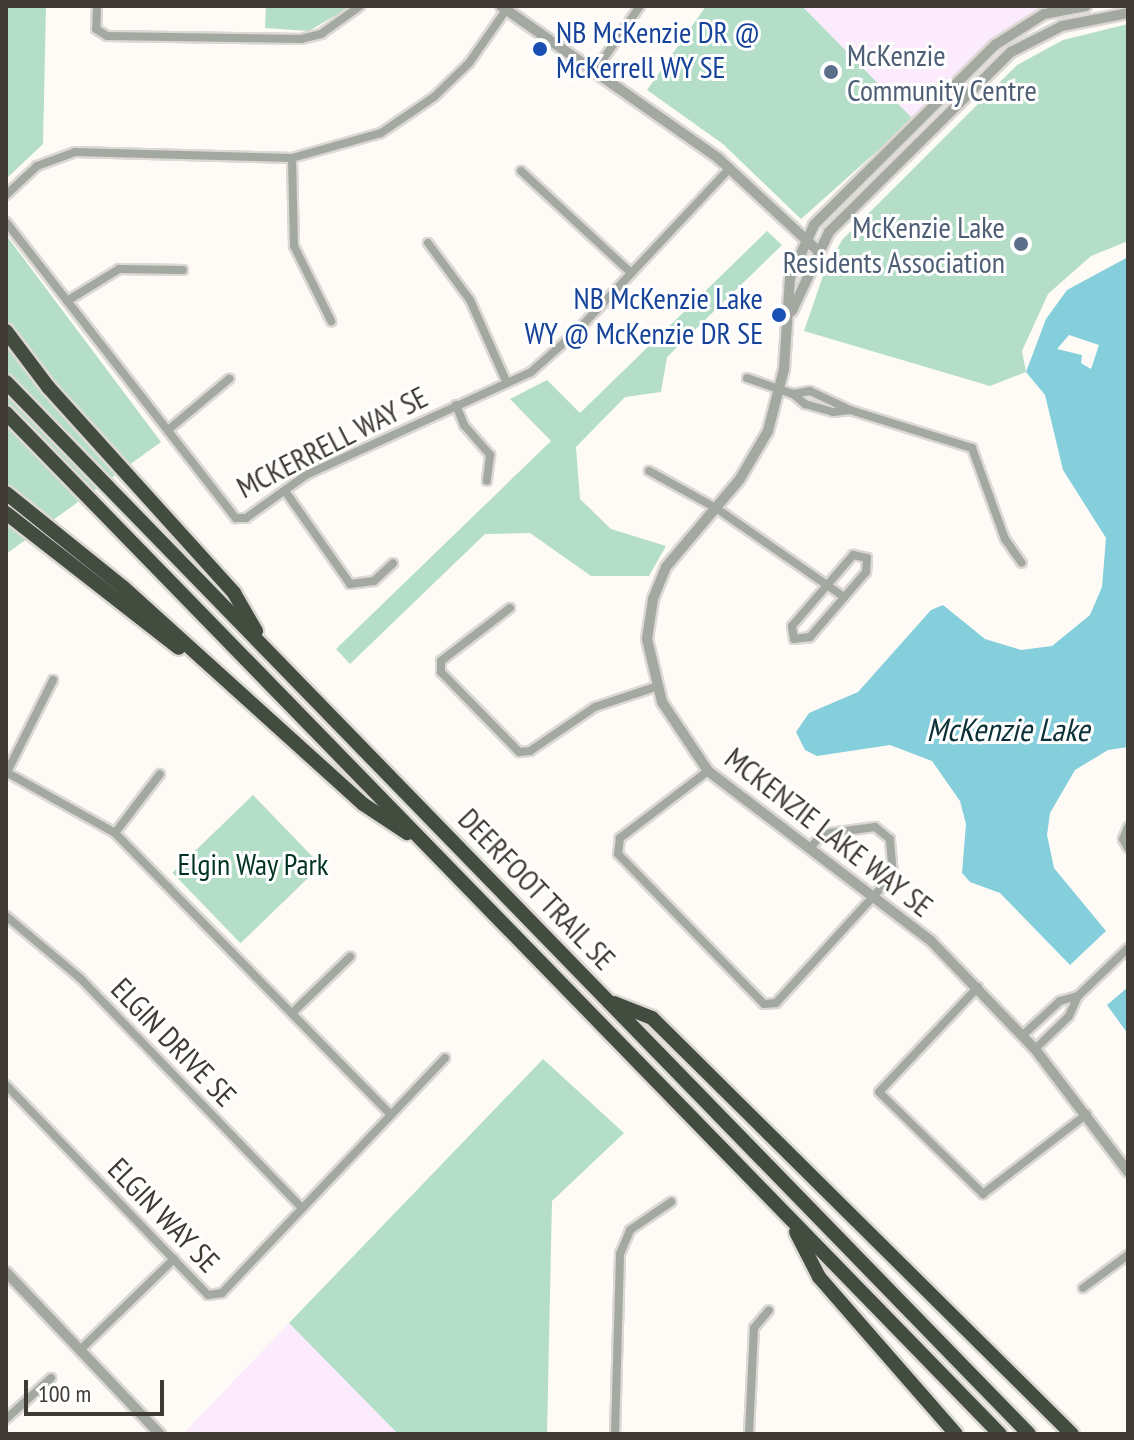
<!DOCTYPE html>
<style>
body{margin:0}
#map{position:relative;width:1134px;height:1440px;overflow:hidden;background:#fefbf7;font-family:"PT Sans Narrow",sans-serif}
div>[style]{position:absolute}
[style*='--x']{left:calc(var(--x)*1px);top:calc(var(--y)*1px);width:calc(var(--w)*1px);rotate:calc(var(--a)*1deg)}
.education>*{inset:0;background:#fcebfd}
.green>*{inset:0;background:#b4dec8;transform-origin:0 0}
.water>*{inset:0;background:#85cedc}
.pier>*{inset:0;background:#fefbf7}
.roads{filter:drop-shadow(2px 0 #dcd8d4) drop-shadow(-2px 0 #dcd8d4) drop-shadow(0 2px #dcd8d4) drop-shadow(0 -2px #dcd8d4)}
.minor>*{height:8px;margin:-4px;padding:0 4px;transform-origin:4px;border-radius:4px;background:#a3a9a1}
.tertiary>*{height:10px;margin:-5px;padding:0 5px;transform-origin:5px;border-radius:5px;background:#a3a9a1}
.motorway>*{height:14px;margin:-7px;padding:0 7px;transform-origin:7px;border-radius:7px;background:#424d3f}
.dots>*{width:22px;height:22px;translate:-50% -50%;box-sizing:border-box;border:4px solid #fff;border-radius:50%}
span{translate:-50% -50%;white-space:nowrap;text-align:center;line-height:1.15;-webkit-text-stroke:6px #fff;paint-order:stroke}
.transit-label{font-size:30px;color:#164399}
.left{translate:0 -50%;text-align:left}
.right{translate:-100% -50%;text-align:right}
.service-label{font-size:30px;color:#4e5e75}
.street-label{font-size:30px;color:#403a34}
.park-label{font-size:30px;color:#003321}
.water-label{font-size:32px;color:#0c3037;font-style:italic}
.frame{position:absolute;inset:0;border:8px solid #403a34;pointer-events:none}
.scale{position:absolute;left:24px;top:1380px;width:140px;height:36px;box-sizing:border-box;border:4px solid #403a34;border-top:0;padding-left:10px;font-size:24px;line-height:28px;white-space:nowrap;color:#403a34;-webkit-text-stroke:6px #fff;paint-order:stroke}
</style>
<div id="map">
<div class="education">
<div style="clip-path:polygon(802px 6px,1043px 6px,1045px 8px,983px 49px,913px 119px)"></div>
<div style="clip-path:polygon(289px 1323px,398px 1434px,183px 1434px)"></div>
</div>
<div class="green">
<div style="clip-path:polygon(6px 6px,46px 6px,43px 144px,6px 179px)"></div>
<div style="clip-path:polygon(266px 6px,351px 6px,309px 31px,265px 28px)"></div>
<div style="clip-path:polygon(706px 6px,802px 6px,913px 119px,801px 219px,723px 144px,647px 90px)"></div>
<div style="clip-path:polygon(1128px 24px,1128px 241px,1091px 256px,1048px 294px,1022px 351px,1026px 372px,990px 386px,804px 331px,824px 273px,842px 240px,1017px 65px,1063px 40px)"></div>
<div style="clip-path:polygon(767px 231px,782px 245px,667px 357px,661px 392px,625px 397px,576px 447px,580px 499px,611px 529px,666px 546px,649px 576px,591px 576px,530px 533px,485px 534px,350px 664px,336px 649px,551px 441px,510px 399px,547px 380px,580px 413px)"></div>
<div style="clip-path:polygon(6px 235px,161px 442px,6px 554px)"></div>
<div style="left:253px;top:795px;width:98px;height:112px;rotate:46deg"></div>
<div style="clip-path:polygon(543px 1059px,624px 1133px,552px 1201px,547px 1434px,398px 1434px,289px 1323px)"></div>
</div>
<div class="water">
<div style="clip-path:polygon(1128px 257px,1128px 747px,1108px 750px,1075px 770px,1050px 813px,1047px 835px,1054px 868px,1106px 931px,1070px 965px,1000px 893px,970px 882px,962px 873px,966px 824px,960px 801px,932px 761px,890px 745px,817px 756px,805px 750px,796px 732px,809px 713px,858px 692px,931px 610px,943px 605px,985px 639px,1021px 650px,1052px 646px,1090px 615px,1102px 587px,1106px 538px,1063px 470px,1045px 395px,1026px 372px,1046px 319px,1067px 290px)"></div>
<div style="clip-path:polygon(1128px 987px,1128px 1034px,1107px 1005px)"></div>
</div>
<div class="pier">
<div style="clip-path:polygon(1069px 335px,1099px 345px,1091px 369px,1081px 363px,1082px 355px,1057px 349px)"></div>
</div>
<div class="roads">
<div class="minor">
<div style="--x:97;--y:6;--w:23;--a:92"></div>
<div style="--x:96;--y:29;--w:13;--a:32"></div>
<div style="--x:107;--y:36;--w:194;--a:0.9"></div>
<div style="--x:301;--y:39;--w:21;--a:-14"></div>
<div style="--x:321;--y:34;--w:48;--a:-35.7"></div>
<div style="--x:595;--y:71;--w:79;--a:-55.3"></div>
<div style="--x:292;--y:158;--w:88;--a:88.7"></div>
<div style="--x:294;--y:246;--w:84;--a:63.7"></div>
<div style="--x:521;--y:171;--w:150;--a:42.8"></div>
<div style="--x:6;--y:195;--w:42;--a:-43.1"></div>
<div style="--x:37;--y:166;--w:40;--a:-20.2"></div>
<div style="--x:75;--y:152;--w:217;--a:1.6"></div>
<div style="--x:292;--y:158;--w:92;--a:-15.7"></div>
<div style="--x:381;--y:133;--w:64;--a:-34.2"></div>
<div style="--x:434;--y:97;--w:49;--a:-44.2"></div>
<div style="--x:469;--y:63;--w:68;--a:-55.1"></div>
<div style="--x:6;--y:222;--w:375;--a:52.2"></div>
<div style="--x:236;--y:518;--w:10;--a:0"></div>
<div style="--x:246;--y:518;--w:74;--a:-35.6"></div>
<div style="--x:306;--y:475;--w:247;--a:-24.6"></div>
<div style="--x:531;--y:372;--w:60;--a:-41.6"></div>
<div style="--x:576;--y:332;--w:225;--a:-46.8"></div>
<div style="--x:428;--y:243;--w:71;--a:53.6"></div>
<div style="--x:470;--y:300;--w:91;--a:66"></div>
<div style="--x:67;--y:301;--w:61;--a:-31.6"></div>
<div style="--x:119;--y:269;--w:64;--a:0.9"></div>
<div style="--x:747;--y:378;--w:49;--a:19.2"></div>
<div style="--x:793;--y:394;--w:16;--a:40"></div>
<div style="--x:805;--y:404;--w:29;--a:16"></div>
<div style="--x:833;--y:412;--w:17;--a:-7"></div>
<div style="--x:793;--y:394;--w:17;--a:-10"></div>
<div style="--x:810;--y:391;--w:44;--a:25.4"></div>
<div style="--x:850;--y:410;--w:128;--a:17.3"></div>
<div style="--x:972;--y:448;--w:97;--a:70.1"></div>
<div style="--x:1005;--y:539;--w:29;--a:55"></div>
<div style="--x:456;--y:405;--w:22;--a:68"></div>
<div style="--x:464;--y:425;--w:40;--a:49"></div>
<div style="--x:490;--y:455;--w:26;--a:97"></div>
<div style="--x:168;--y:430;--w:80;--a:-39.9"></div>
<div style="--x:649;--y:471;--w:77;--a:28.9"></div>
<div style="--x:716;--y:508;--w:156;--a:34.8"></div>
<div style="--x:285;--y:491;--w:113;--a:55"></div>
<div style="--x:350;--y:584;--w:24;--a:-7"></div>
<div style="--x:374;--y:581;--w:26;--a:-43"></div>
<div style="--x:853;--y:555;--w:14;--a:12"></div>
<div style="--x:867;--y:558;--w:14;--a:94"></div>
<div style="--x:866;--y:572;--w:86;--a:130.7"></div>
<div style="--x:810;--y:637;--w:16;--a:173"></div>
<div style="--x:794;--y:639;--w:13;--a:-99"></div>
<div style="--x:792;--y:626;--w:94;--a:-49.3"></div>
<div style="--x:510;--y:608;--w:87;--a:142.5"></div>
<div style="--x:441;--y:661;--w:11;--a:90"></div>
<div style="--x:441;--y:672;--w:112;--a:45.7"></div>
<div style="--x:519;--y:752;--w:11;--a:-5"></div>
<div style="--x:530;--y:751;--w:78;--a:-34.1"></div>
<div style="--x:595;--y:707;--w:63;--a:-18.4"></div>
<div style="--x:708;--y:771;--w:111;--a:142.7"></div>
<div style="--x:620;--y:838;--w:16;--a:97"></div>
<div style="--x:618;--y:854;--w:209;--a:45.8"></div>
<div style="--x:764;--y:1004;--w:12;--a:-5"></div>
<div style="--x:776;--y:1003;--w:173;--a:-47.6"></div>
<div style="--x:893;--y:875;--w:36;--a:-95"></div>
<div style="--x:890;--y:839;--w:19;--a:-141"></div>
<div style="--x:875;--y:827;--w:53;--a:172.5"></div>
<div style="--x:822;--y:834;--w:17;--a:130"></div>
<div style="--x:6;--y:772;--w:125;--a:29.2"></div>
<div style="--x:115;--y:833;--w:393;--a:45.6"></div>
<div style="--x:7;--y:772;--w:103;--a:-63.4"></div>
<div style="--x:1128;--y:827;--w:13;--a:113"></div>
<div style="--x:1123;--y:839;--w:10;--a:61"></div>
<div style="--x:115;--y:833;--w:74;--a:-52.7"></div>
<div style="--x:6;--y:916;--w:97;--a:40"></div>
<div style="--x:80;--y:978;--w:320;--a:46"></div>
<div style="--x:978;--y:987;--w:144;--a:133.3"></div>
<div style="--x:879;--y:1092;--w:146;--a:44.4"></div>
<div style="--x:983;--y:1194;--w:131;--a:-37.6"></div>
<div style="--x:292;--y:1013;--w:81;--a:-44"></div>
<div style="--x:1023;--y:1035;--w:50;--a:-42.6"></div>
<div style="--x:1060;--y:1001;--w:19;--a:-16"></div>
<div style="--x:1035;--y:1049;--w:47;--a:-44.1"></div>
<div style="--x:1069;--y:1016;--w:22;--a:-66"></div>
<div style="--x:1078;--y:996;--w:69;--a:-43.8"></div>
<div style="--x:6;--y:1085;--w:291;--a:46.1"></div>
<div style="--x:208;--y:1295;--w:14;--a:-8"></div>
<div style="--x:222;--y:1293;--w:324;--a:-46.5"></div>
<div style="--x:1083;--y:1288;--w:56;--a:-36.3"></div>
<div style="--x:80;--y:1350;--w:131;--a:-44.1"></div>
<div style="--x:6;--y:1419;--w:61;--a:-42.3"></div>
<div style="--x:615;--y:1434;--w:180;--a:-88.4"></div>
<div style="--x:620;--y:1254;--w:26;--a:-67"></div>
<div style="--x:630;--y:1230;--w:50;--a:-34.3"></div>
<div style="--x:749;--y:1434;--w:106;--a:-87.3"></div>
<div style="--x:754;--y:1328;--w:23;--a:-50"></div>
</div>
<div class="tertiary">
<div style="--x:501;--y:6;--w:265;--a:35"></div>
<div style="--x:718;--y:158;--w:134;--a:42.9"></div>
<div style="--x:1086;--y:6;--w:43;--a:169.2"></div>
<div style="--x:1044;--y:14;--w:58;--a:147.7"></div>
<div style="--x:995;--y:45;--w:255;--a:135.2"></div>
<div style="--x:814;--y:225;--w:58;--a:114.4"></div>
<div style="--x:790;--y:278;--w:91;--a:93.8"></div>
<div style="--x:784;--y:369;--w:64;--a:104.5"></div>
<div style="--x:768;--y:431;--w:56;--a:120.3"></div>
<div style="--x:740;--y:479;--w:115;--a:130.1"></div>
<div style="--x:666;--y:567;--w:35;--a:112"></div>
<div style="--x:653;--y:599;--w:40;--a:98.5"></div>
<div style="--x:647;--y:639;--w:65;--a:76.6"></div>
<div style="--x:662;--y:702;--w:83;--a:56.3"></div>
<div style="--x:708;--y:771;--w:280;--a:37.3"></div>
<div style="--x:931;--y:941;--w:150;--a:46.1"></div>
<div style="--x:1035;--y:1049;--w:154;--a:52.9"></div>
<div style="--x:792;--y:311;--w:87;--a:-64.9"></div>
<div style="--x:829;--y:232;--w:256;--a:-44.7"></div>
<div style="--x:1011;--y:52;--w:57;--a:-27"></div>
<div style="--x:1062;--y:26;--w:67;--a:-11.1"></div>
<div style="--x:6;--y:1272;--w:224;--a:46.5"></div>
</div>
<div class="motorway">
<div style="--x:6;--y:331;--w:71;--a:53"></div>
<div style="--x:49;--y:388;--w:276;--a:47.9"></div>
<div style="--x:234;--y:593;--w:44;--a:59.9"></div>
<div style="--x:6;--y:382;--w:1467;--a:45.8"></div>
<div style="--x:6;--y:413;--w:1425;--a:45.77"></div>
<div style="--x:6;--y:493;--w:151;--a:38.8"></div>
<div style="--x:124;--y:588;--w:322;--a:42.1"></div>
<div style="--x:363;--y:804;--w:53;--a:33.4"></div>
<div style="--x:6;--y:513;--w:219;--a:38"></div>
<div style="--x:614;--y:1003;--w:41;--a:21.5"></div>
<div style="--x:652;--y:1018;--w:591;--a:44.73"></div>
<div style="--x:796;--y:1232;--w:51;--a:62.9"></div>
<div style="--x:819;--y:1277;--w:208;--a:48.9"></div>
</div>
</div>
<div class="dots">
<div style="left:540px;top:49px;background:#1a4fb4"></div>
<div style="left:831px;top:72px;background:#5c6f8a"></div>
<div style="left:1021px;top:244px;background:#5c6f8a"></div>
<div style="left:779px;top:315px;background:#1a4fb4"></div>
</div>
<div class="transit-label">
<span class="left" style="left:556px;top:49px">NB McKenzie DR @<br>McKerrell WY SE</span>
<span class="right" style="left:763px;top:315px">NB McKenzie Lake<br>WY @ McKenzie DR SE</span>
</div>
<div class="service-label">
<span class="left" style="left:847px;top:72px">McKenzie<br>Community Centre</span>
<span class="right" style="left:1005px;top:244px">McKenzie Lake<br>Residents Association</span>
</div>
<div class="street-label">
<span style="left:332px;top:442px;rotate:-27deg">MCKERRELL WAY SE</span>
<span style="left:829px;top:832px;rotate:38deg">MCKENZIE LAKE WAY SE</span>
<span style="left:537px;top:889px;rotate:46deg">DEERFOOT TRAIL SE</span>
<span style="left:174px;top:1042px;rotate:46deg">ELGIN DRIVE SE</span>
<span style="left:164px;top:1215px;rotate:46deg">ELGIN WAY SE</span>
</div>
<div class="park-label">
<span style="left:253px;top:864px">Elgin Way Park</span>
</div>
<div class="water-label">
<span style="left:1008px;top:729px">McKenzie Lake</span>
</div>
<div class="frame"></div>
<div class="scale">100 m</div>
</div>
